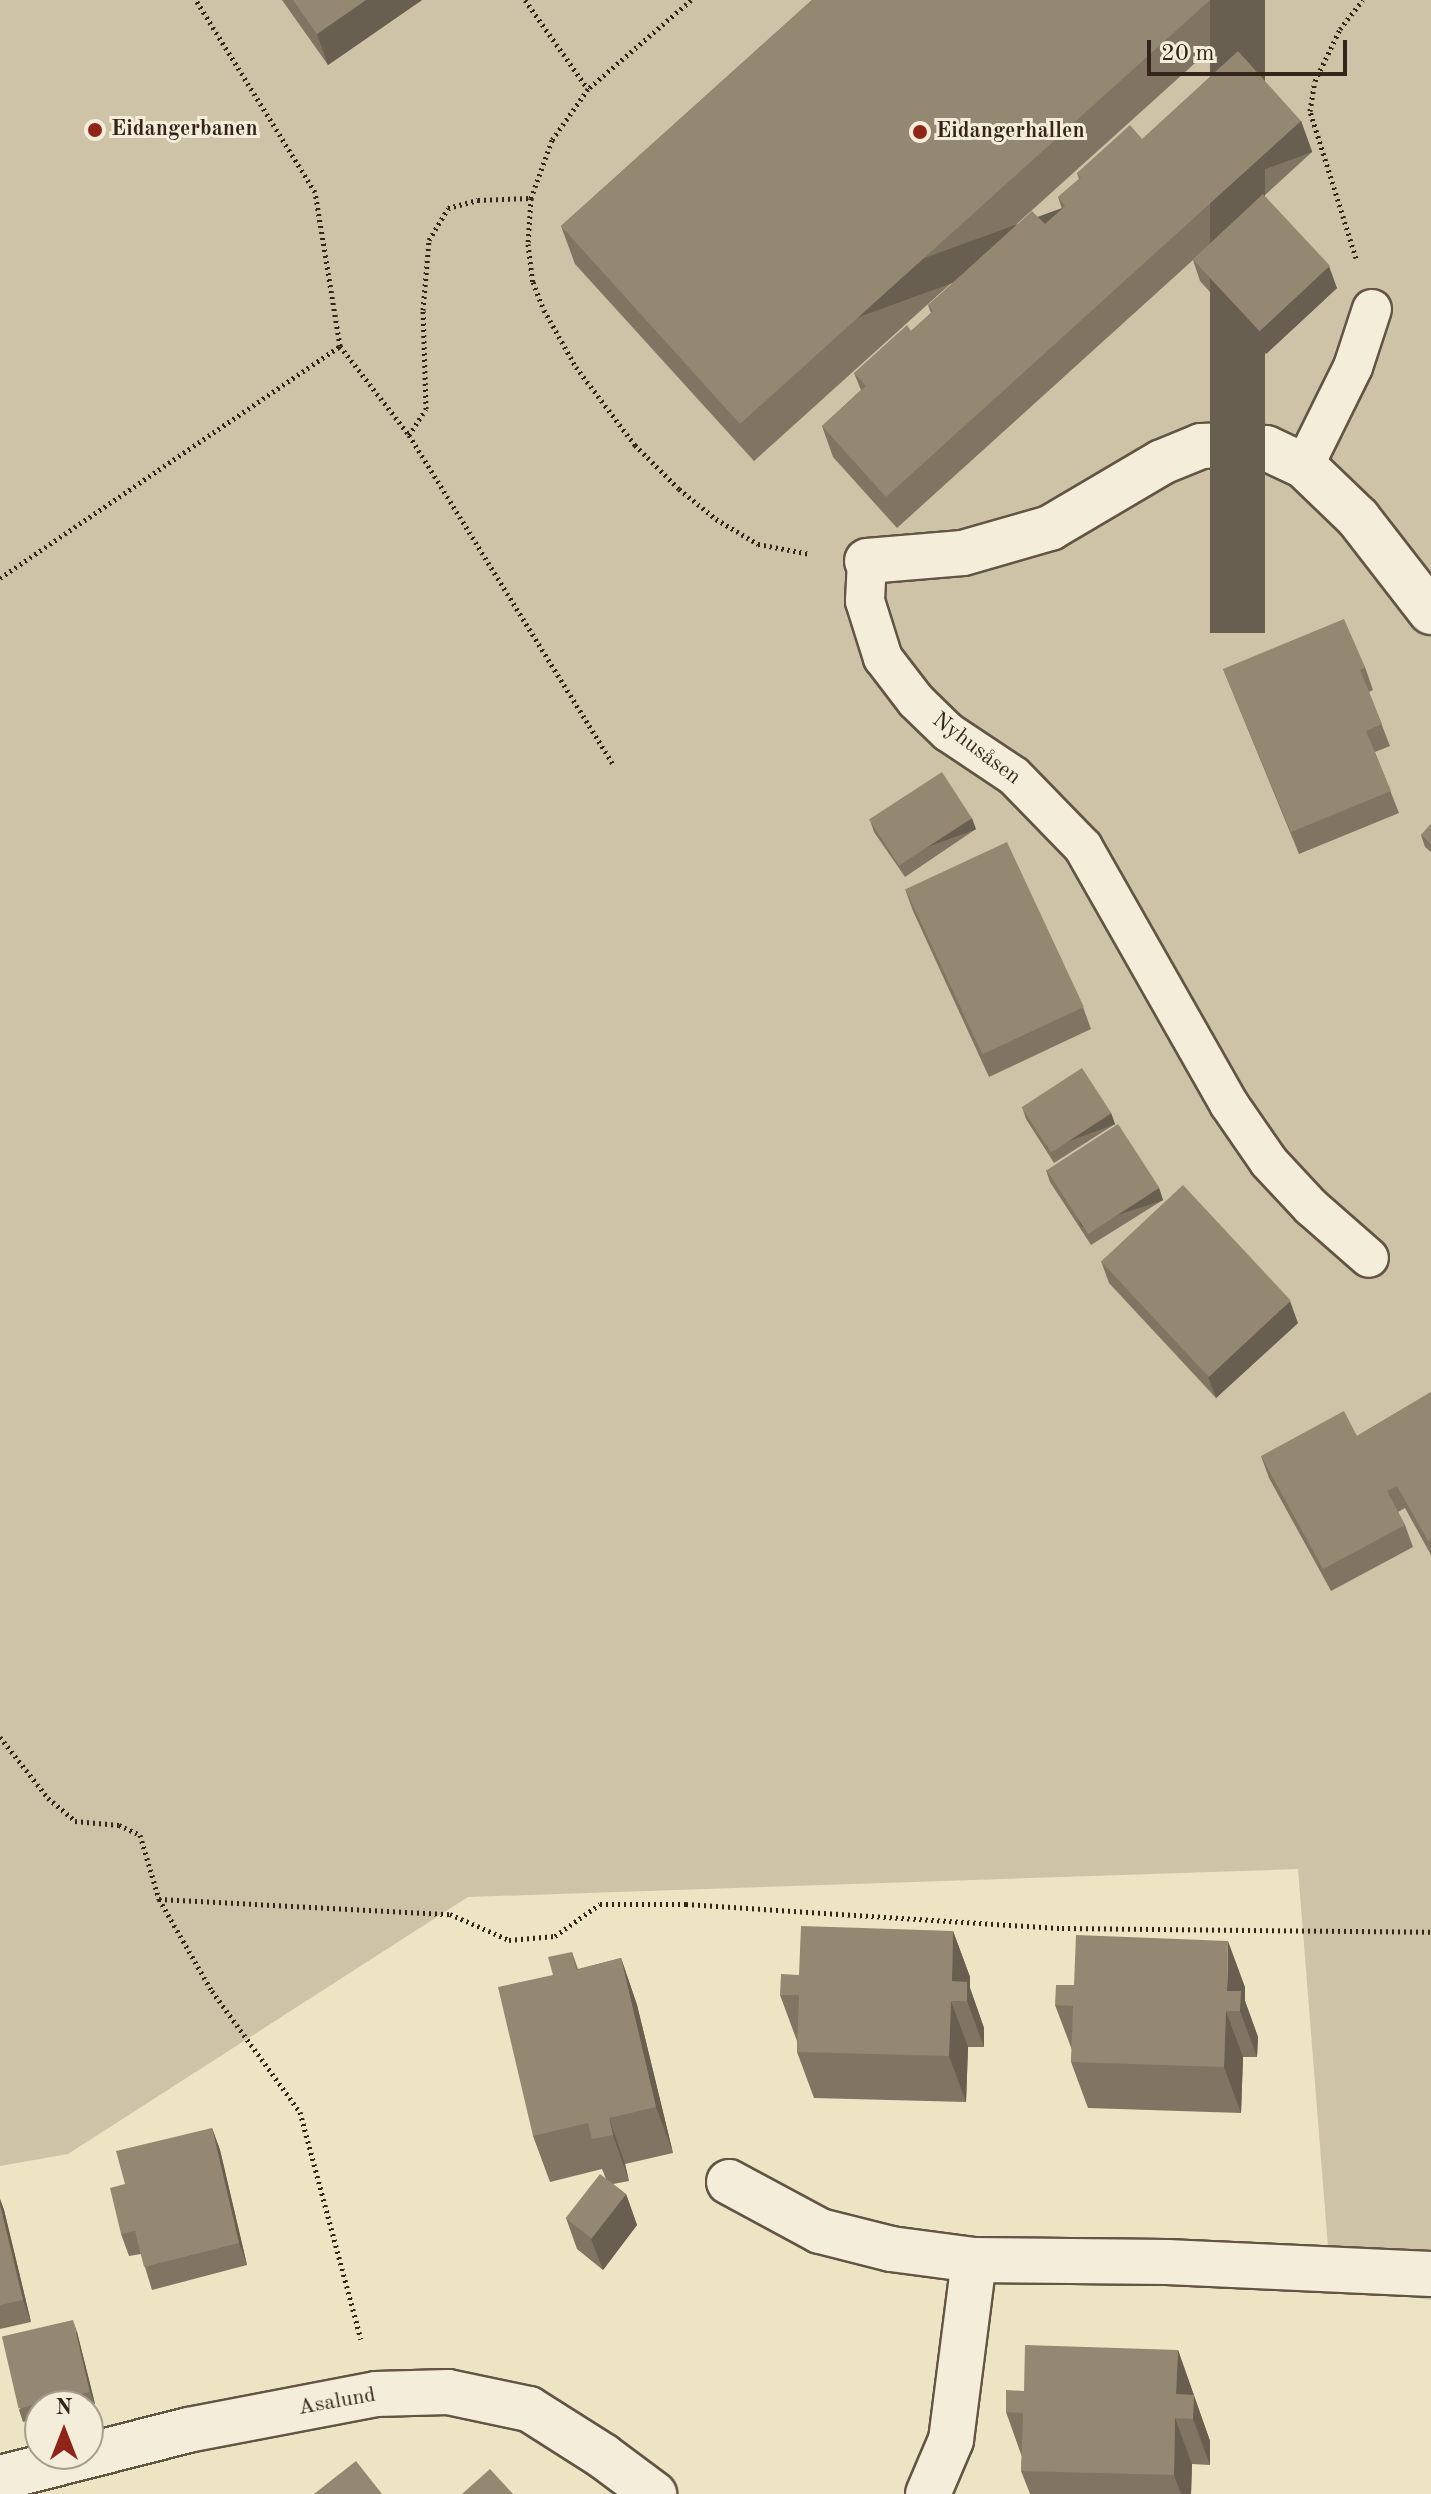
<!DOCTYPE html>
<meta charset="utf-8">
<style>
body{margin:0}
#map{position:relative;width:1431px;height:2494px;overflow:hidden;background:#ede4c4;font-family:"Old Standard TT",serif}
div>[style]{position:absolute}
[style*='--x']{left:calc(var(--x)*1px);top:calc(var(--y)*1px);width:calc(var(--w)*1px);rotate:calc(var(--a)*1deg)}
.green>*{inset:0;background:#cec3a7}
.path>*{height:5px;margin-top:-2.5px;transform-origin:0;background:repeating-linear-gradient(90deg,#352419 0 2px,transparent 0 6px)}
.roads{filter:drop-shadow(2px 0 #635444) drop-shadow(-2px 0 #635444) drop-shadow(0 2px #635444) drop-shadow(0 -2px #635444)}
.lane>*{height:38px;margin:-19px;padding:0 19px;transform-origin:19px;border-radius:19px;background:#f3edd9}
.street>*{height:44px;margin:-22px;padding:0 22px;transform-origin:22px;border-radius:22px;background:#f3edd9}
.wall>*{inset:0;background:#807562}
.shaded-wall>*{inset:0;background:#685f50;transform-origin:0 0}
.building>*{inset:0;background:#958872;transform-origin:0 0}
.dots>*{width:22px;height:22px;translate:-50% -50%;box-sizing:border-box;border:4px solid #f3edd9;border-radius:50%}
span{translate:-50% -50%;white-space:nowrap;text-align:center;line-height:1.15;-webkit-text-stroke:6px #f3edd9;paint-order:stroke}
.poi-label{font-size:22px;color:#352419;font-weight:700}
.left{translate:0 -50%;text-align:left}
.street-label{font-size:22px;color:#352419}
.north{position:absolute;left:24px;top:2390px;width:80px;height:80px;box-sizing:border-box;background:#f3edd9;border:2px solid #a79d8c;border-radius:50%;rotate:0deg;font-size:22px;font-weight:700;line-height:32px;text-align:center;color:#352419}
.north::after{content:'';display:block;margin:auto;width:28px;height:36px;background:#8f2418;clip-path:polygon(50% 0,100% 100%,50% 72%,0 100%)}
.scale{position:absolute;left:1147px;top:40px;width:200px;height:36px;box-sizing:border-box;border:4px solid #352419;border-top:0;padding-left:10px;font-size:24px;line-height:28px;white-space:nowrap;color:#352419;-webkit-text-stroke:6px #f3edd9;paint-order:stroke}
</style>
<div id="map">
<div class="green">
<div style="clip-path:polygon(0 0,1431px 0,1431px 2300px,1331px 2285px,1298px 1869px,468px 1897px,68px 2154px,0 2166px)"></div>
</div>
<div class="path">
<div style="--x:525;--y:0;--w:109;--a:54.7"></div>
<div style="--x:691;--y:0;--w:136;--a:139.2"></div>
<div style="--x:588;--y:89;--w:62;--a:125.2"></div>
<div style="--x:552;--y:140;--w:62;--a:109.9"></div>
<div style="--x:531;--y:198;--w:46;--a:93.7"></div>
<div style="--x:528;--y:244;--w:38;--a:83"></div>
<div style="--x:533;--y:282;--w:30;--a:69"></div>
<div style="--x:544;--y:310;--w:65;--a:60.7"></div>
<div style="--x:576;--y:367;--w:98;--a:52.9"></div>
<div style="--x:635;--y:445;--w:62;--a:45"></div>
<div style="--x:679;--y:489;--w:48;--a:39"></div>
<div style="--x:716;--y:519;--w:49;--a:30.8"></div>
<div style="--x:758;--y:544;--w:53;--a:10.9"></div>
<div style="--x:1356;--y:258;--w:154;--a:-107.4"></div>
<div style="--x:1310;--y:111;--w:30;--a:-81"></div>
<div style="--x:1315;--y:81;--w:58;--a:-64.3"></div>
<div style="--x:1340;--y:29;--w:37;--a:-52"></div>
<div style="--x:340;--y:346;--w:113;--a:52.2"></div>
<div style="--x:409;--y:435;--w:389;--a:58.2"></div>
<div style="--x:409;--y:435;--w:31;--a:-57"></div>
<div style="--x:426;--y:409;--w:99;--a:-91.7"></div>
<div style="--x:423;--y:310;--w:70;--a:-85.1"></div>
<div style="--x:429;--y:240;--w:37;--a:-59"></div>
<div style="--x:448;--y:208;--w:31;--a:-15"></div>
<div style="--x:478;--y:200;--w:53;--a:-2.2"></div>
<div style="--x:0;--y:578;--w:412;--a:-34.3"></div>
<div style="--x:340;--y:346;--w:156;--a:-99.2"></div>
<div style="--x:315;--y:192;--w:226;--a:-121.8"></div>
<div style="--x:0;--y:1737;--w:78;--a:51.8"></div>
<div style="--x:48;--y:1798;--w:35;--a:40"></div>
<div style="--x:75;--y:1821;--w:44;--a:5.2"></div>
<div style="--x:119;--y:1825;--w:23;--a:25"></div>
<div style="--x:140;--y:1835;--w:67;--a:73.5"></div>
<div style="--x:159;--y:1899;--w:106;--a:60.1"></div>
<div style="--x:212;--y:1991;--w:150;--a:54"></div>
<div style="--x:300;--y:2112;--w:235;--a:75"></div>
<div style="--x:159;--y:1899;--w:291;--a:3"></div>
<div style="--x:450;--y:1914;--w:64;--a:23.8"></div>
<div style="--x:509;--y:1940;--w:46;--a:-5"></div>
<div style="--x:555;--y:1936;--w:55;--a:-35.4"></div>
<div style="--x:600;--y:1904;--w:86;--a:0"></div>
<div style="--x:686;--y:1904;--w:377;--a:3.7"></div>
<div style="--x:1062;--y:1928;--w:369;--a:0.6"></div>
</div>
<div class="roads">
<div class="lane">
<div style="--x:1304;--y:466;--w:110;--a:-63.7"></div>
<div style="--x:1353;--y:367;--w:61;--a:-71.9"></div>
<div style="--x:867;--y:561;--w:40;--a:92.9"></div>
<div style="--x:865;--y:601;--w:60;--a:72.5"></div>
<div style="--x:883;--y:658;--w:54;--a:52.5"></div>
<div style="--x:916;--y:701;--w:45;--a:44.1"></div>
<div style="--x:948;--y:732;--w:79;--a:33.7"></div>
<div style="--x:1014;--y:776;--w:99;--a:45.8"></div>
<div style="--x:1083;--y:847;--w:296;--a:60.4"></div>
<div style="--x:1229;--y:1104;--w:70;--a:55.4"></div>
<div style="--x:1269;--y:1162;--w:62;--a:47"></div>
<div style="--x:1311;--y:1207;--w:77;--a:41.3"></div>
</div>
<div class="street">
<div style="--x:867;--y:561;--w:96;--a:-4.8"></div>
<div style="--x:963;--y:553;--w:91;--a:-16"></div>
<div style="--x:1050;--y:528;--w:130;--a:-30.5"></div>
<div style="--x:1162;--y:462;--w:42;--a:-22.3"></div>
<div style="--x:1201;--y:446;--w:35;--a:-2"></div>
<div style="--x:1236;--y:445;--w:30;--a:6"></div>
<div style="--x:1266;--y:448;--w:42;--a:25.3"></div>
<div style="--x:1304;--y:466;--w:75;--a:43.9"></div>
<div style="--x:1358;--y:518;--w:119;--a:52.2"></div>
<div style="--x:729;--y:2182;--w:103;--a:28.3"></div>
<div style="--x:820;--y:2231;--w:73;--a:14.2"></div>
<div style="--x:891;--y:2249;--w:84;--a:7.5"></div>
<div style="--x:974;--y:2260;--w:193;--a:0.6"></div>
<div style="--x:1167;--y:2262;--w:264;--a:2.6"></div>
<div style="--x:0;--y:2478;--w:194;--a:-14.3"></div>
<div style="--x:188;--y:2430;--w:191;--a:-10.8"></div>
<div style="--x:376;--y:2394;--w:72;--a:-1.6"></div>
<div style="--x:448;--y:2392;--w:83;--a:11.9"></div>
<div style="--x:529;--y:2409;--w:88;--a:32.4"></div>
<div style="--x:603;--y:2456;--w:64;--a:36.7"></div>
<div style="--x:928;--y:2494;--w:59;--a:-66.9"></div>
<div style="--x:951;--y:2440;--w:181;--a:-82.7"></div>
</div>
</div>
<div class="wall">
<div style="clip-path:polygon(282px 0,422px 0,328px 65px)"></div>
<div style="clip-path:polygon(812px 0,1265px 0,754px 461px,575px 264px,561px 226px)"></div>
<div style="clip-path:polygon(1301px 121px,1312px 152px,1264px 196px,1337px 288px,1266px 354px,1200px 281px,1193px 260px,897px 528px,833px 457px,822px 426px,861px 390px,854px 373px,911px 331px,931px 313px,928px 305px,1045px 224px,1062px 209px,1058px 197px,1079px 179px,1077px 173px,1142px 139px)"></div>
<div style="clip-path:polygon(1365px 667px,1373px 690px,1369px 692px,1390px 746px,1375px 752px,1399px 813px,1299px 854px,1223px 669px)"></div>
<div style="clip-path:polygon(870px 820px,976px 829px,905px 877px,874px 832px)"></div>
<div style="clip-path:polygon(1431px 824px,1431px 852px,1425px 847px,1421px 835px)"></div>
<div style="clip-path:polygon(905px 889px,1083px 1007px,1091px 1029px,989px 1077px,913px 911px)"></div>
<div style="clip-path:polygon(1022px 1107px,1111px 1113px,1115px 1124px,1054px 1163px,1026px 1119px)"></div>
<div style="clip-path:polygon(1046px 1170px,1159px 1188px,1163px 1200px,1091px 1245px,1050px 1182px)"></div>
<div style="clip-path:polygon(1101px 1261px,1298px 1323px,1216px 1398px,1109px 1283px)"></div>
<div style="clip-path:polygon(1431px 1392px,1431px 1555px,1405px 1508px,1398px 1512px,1405px 1525px,1413px 1547px,1331px 1591px,1269px 1478px,1261px 1456px,1357px 1436px)"></div>
<div style="clip-path:polygon(953px 1931px,970px 1977px,970px 1988px,984px 2028px,984px 2047px,968px 2047px,966px 2102px,814px 2098px,797px 2052px,797px 2041px,780px 1995px,799px 1975px)"></div>
<div style="clip-path:polygon(572px 1952px,578px 1969px,621px 1958px,637px 2005px,673px 2153px,625px 2164px,629px 2181px,613px 2184px,626px 2194px,637px 2225px,603px 2270px,577px 2249px,566px 2218px,606px 2179px,602px 2169px,550px 2182px,533px 2136px,553px 1975px)"></div>
<div style="clip-path:polygon(1245px 1987px,1245px 2001px,1258px 2037px,1257px 2057px,1243px 2057px,1241px 2113px,1088px 2108px,1071px 2062px,1072px 2050px,1055px 2005px)"></div>
<div style="clip-path:polygon(212px 2128px,220px 2150px,247px 2265px,152px 2290px,141px 2254px,129px 2256px,121px 2234px,125px 2184px)"></div>
<div style="clip-path:polygon(0 2199px,4px 2210px,31px 2322px,0 2329px)"></div>
<div style="clip-path:polygon(77px 2332px,95px 2404px,86px 2406px,40px 2406px,40px 2417px,23px 2422px,19px 2410px)"></div>
<div style="clip-path:polygon(1178px 2350px,1210px 2441px,1210px 2465px,1192px 2464px,1191px 2494px,1030px 2494px,1021px 2471px,1022px 2457px,1006px 2412px,1024px 2391px)"></div>
</div>
<div class="shaded-wall">
<div style="clip-path:polygon(366px 0,422px 0,328px 65px,317px 34px)"></div>
<div style="left:1210px;top:0;width:55px;height:633px"></div>
<div style="left:1301px;top:121px;width:33px;height:560px;rotate:70deg"></div>
<div style="clip-path:polygon(1329px 266px,1337px 288px,1266px 354px,1258px 332px)"></div>
<div style="left:972px;top:818px;width:12px;height:85px;rotate:70deg"></div>
<div style="left:1111px;top:1113px;width:12px;height:72px;rotate:70deg"></div>
<div style="left:1159px;top:1188px;width:13px;height:86px;rotate:72deg"></div>
<div style="clip-path:polygon(1290px 1301px,1298px 1323px,1216px 1398px,1208px 1376px)"></div>
<div style="clip-path:polygon(953px 1931px,970px 1977px,970px 1988px,984px 2028px,984px 2047px,967px 2001px,952px 1981px)"></div>
<div style="clip-path:polygon(1228px 1941px,1245px 1987px,1245px 2001px,1258px 2037px,1257px 2057px,1240px 2011px,1227px 1991px)"></div>
<div style="clip-path:polygon(621px 1958px,637px 2005px,673px 2153px,656px 2107px)"></div>
<div style="clip-path:polygon(951px 2001px,968px 2047px,966px 2102px,949px 2056px)"></div>
<div style="clip-path:polygon(1226px 2011px,1243px 2057px,1241px 2113px,1224px 2067px)"></div>
<div style="clip-path:polygon(609px 2118px,625px 2164px,629px 2181px,613px 2135px)"></div>
<div style="clip-path:polygon(212px 2128px,220px 2150px,247px 2265px,239px 2243px)"></div>
<div style="clip-path:polygon(626px 2194px,637px 2225px,603px 2270px,591px 2239px)"></div>
<div style="clip-path:polygon(0 2199px,4px 2210px,31px 2322px,23px 2300px,0 2205px)"></div>
<div style="clip-path:polygon(73px 2320px,77px 2332px,95px 2404px,90px 2392px)"></div>
<div style="clip-path:polygon(1178px 2350px,1210px 2441px,1210px 2465px,1193px 2419px,1176px 2394px)"></div>
<div style="clip-path:polygon(1175px 2418px,1192px 2464px,1191px 2494px,1181px 2494px,1174px 2475px)"></div>
</div>
<div class="building">
<div style="clip-path:polygon(293px 0,366px 0,317px 34px)"></div>
<div style="clip-path:polygon(812px 0,1210px 0,740px 424px,561px 226px)"></div>
<div style="clip-path:polygon(1238px 51px,1301px 121px,886px 497px,822px 426px,866px 386px,854px 373px,907px 325px,911px 331px,933px 311px,928px 305px,1032px 211px,1045px 224px,1065px 206px,1058px 197px,1081px 178px,1077px 173px,1130px 125px,1142px 139px)"></div>
<div style="left:1263px;top:194px;width:98px;height:96px;rotate:47deg"></div>
<div style="clip-path:polygon(1344px 619px,1365px 667px,1360px 670px,1382px 724px,1366px 731px,1391px 791px,1291px 832px,1223px 669px)"></div>
<div style="left:942px;top:772px;width:55px;height:87px;rotate:57deg"></div>
<div style="clip-path:polygon(1431px 824px,1431px 844px,1421px 835px)"></div>
<div style="left:1007px;top:842px;width:182px;height:112px;rotate:65deg"></div>
<div style="left:1082px;top:1068px;width:54px;height:72px;rotate:57deg"></div>
<div style="left:1118px;top:1124px;width:76px;height:85px;rotate:57deg"></div>
<div style="left:1183px;top:1185px;width:158px;height:112px;rotate:47deg"></div>
<div style="clip-path:polygon(1431px 1392px,1431px 1539px,1428px 1541px,1397px 1486px,1387px 1491px,1405px 1525px,1323px 1569px,1261px 1456px,1344px 1411px,1357px 1436px)"></div>
<div style="clip-path:polygon(801px 1926px,953px 1931px,952px 1981px,967px 1982px,967px 2001px,951px 2001px,949px 2056px,797px 2052px,799px 1995px,780px 1995px,781px 1974px,799px 1975px)"></div>
<div style="clip-path:polygon(1076px 1935px,1228px 1941px,1227px 1991px,1241px 1991px,1240px 2011px,1226px 2011px,1224px 2067px,1071px 2062px,1073px 2006px,1055px 2005px,1056px 1985px,1074px 1985px)"></div>
<div style="clip-path:polygon(572px 1952px,576px 1970px,621px 1958px,656px 2107px,609px 2118px,613px 2135px,592px 2139px,588px 2123px,533px 2136px,498px 1987px,553px 1975px,548px 1957px)"></div>
<div style="clip-path:polygon(212px 2128px,239px 2243px,144px 2267px,135px 2231px,121px 2234px,110px 2188px,125px 2184px,116px 2151px)"></div>
<div style="left:600px;top:2174px;width:33px;height:56px;rotate:38deg"></div>
<div style="clip-path:polygon(0 2205px,23px 2300px,0 2305px)"></div>
<div style="left:73px;top:2320px;width:74px;height:73px;rotate:77deg"></div>
<div style="clip-path:polygon(1025px 2345px,1178px 2350px,1176px 2394px,1194px 2395px,1193px 2419px,1175px 2418px,1174px 2475px,1021px 2471px,1023px 2413px,1006px 2412px,1006px 2390px,1024px 2391px)"></div>
<div style="clip-path:polygon(356px 2461px,382px 2494px,314px 2494px)"></div>
<div style="clip-path:polygon(490px 2469px,513px 2494px,462px 2494px)"></div>
</div>
<div class="dots">
<div style="left:95px;top:130px;background:#8f2418"></div>
<div style="left:920px;top:132px;background:#8f2418"></div>
</div>
<div class="poi-label">
<span class="left" style="left:111px;top:130px">Eidangerbanen</span>
<span class="left" style="left:936px;top:132px">Eidangerhallen</span>
</div>
<div class="street-label">
<span style="left:976px;top:749px;rotate:37deg">Nyhusåsen</span>
<span style="left:337px;top:2402px;rotate:-10deg">Asalund</span>
</div>
<div class="north">N</div>
<div class="scale">20 m</div>
</div>
